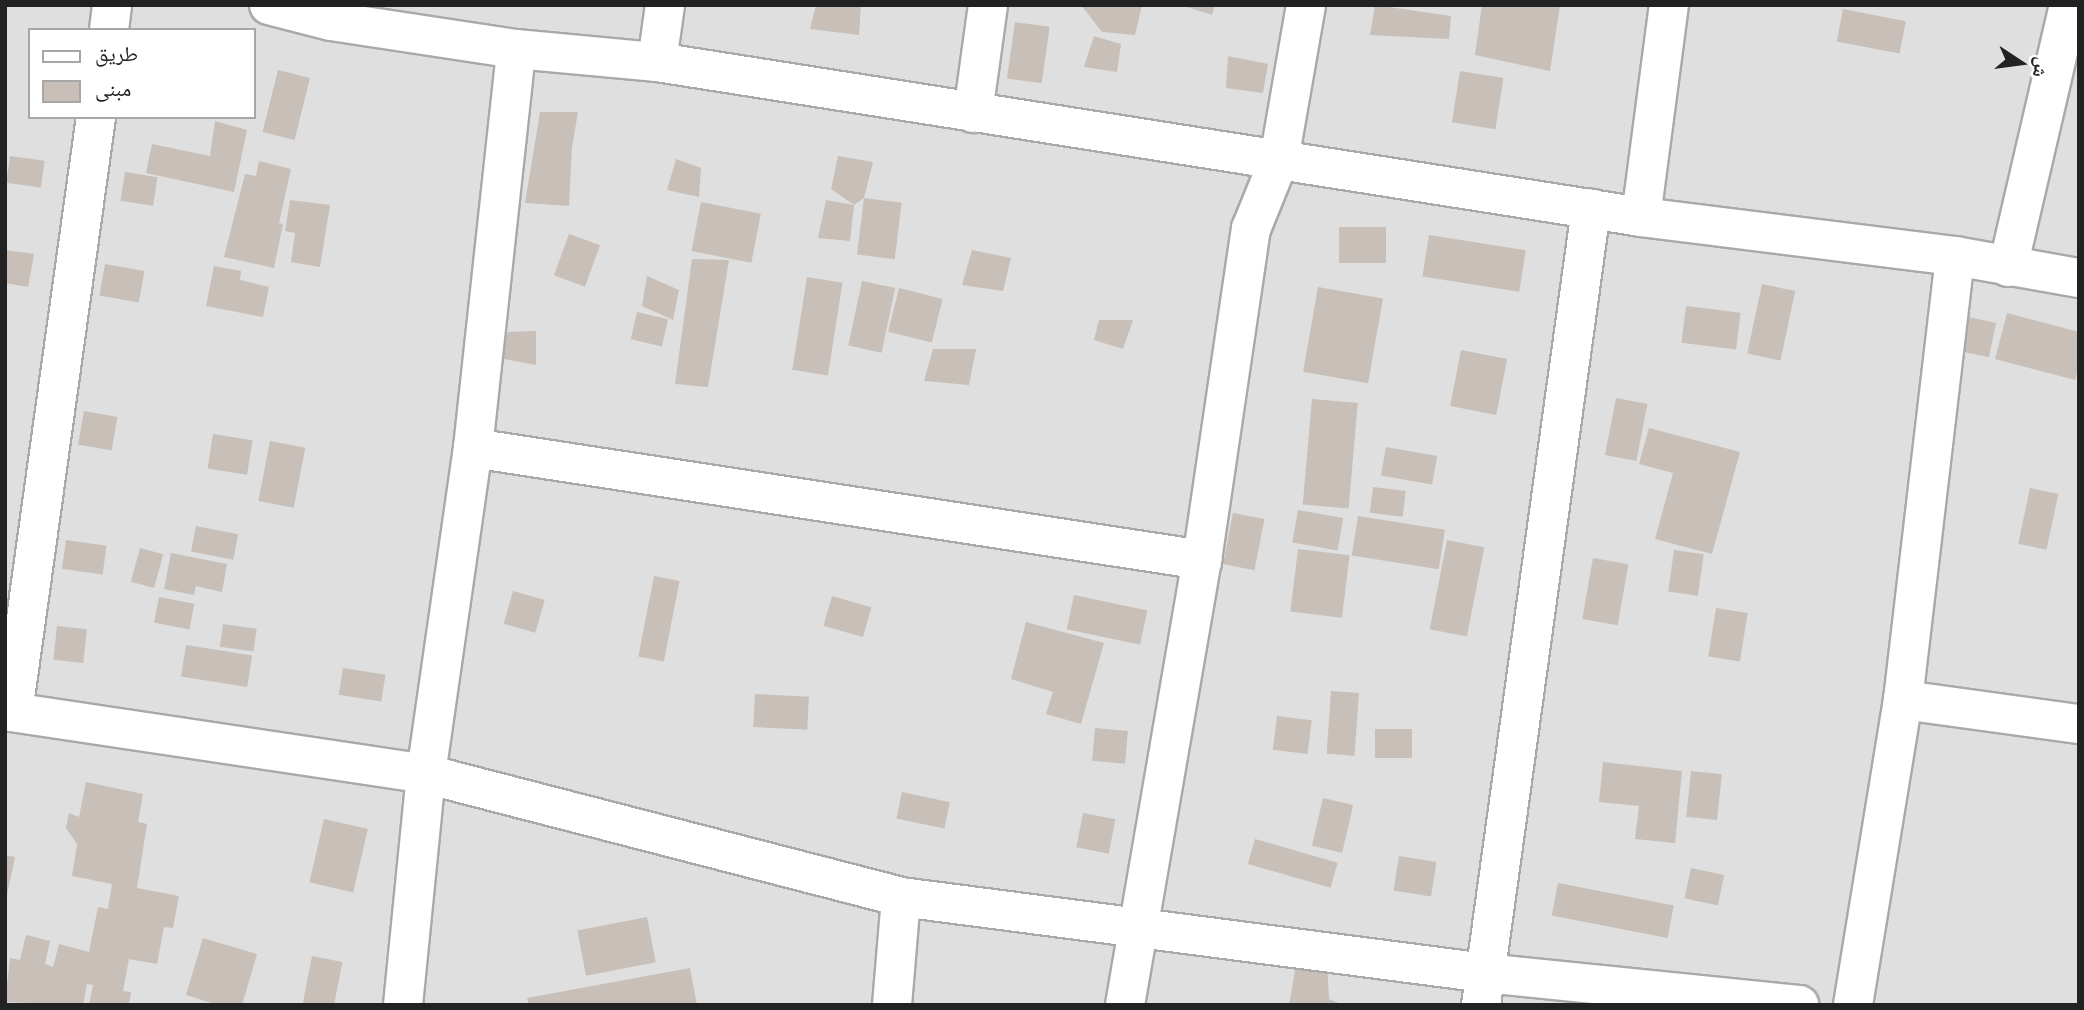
<!DOCTYPE html>
<meta charset="utf-8">
<style>
body{margin:0}
#map{position:relative;width:2084px;height:1010px;overflow:hidden;background:#f2efe9;font-family:Manrope,"Noto Naskh Arabic",sans-serif}
div>[style]{position:absolute}
[style*='--x']{left:calc(var(--x)*1px);top:calc(var(--y)*1px);width:calc(var(--w)*1px);rotate:calc(var(--a)*1deg)}
.residential>*{inset:0;background:#e0dfdf}
.building>*{inset:0;background:#c7bfb8;transform-origin:0 0}
.roads{filter:drop-shadow(2px 0 #a9a9a9) drop-shadow(-2px 0 #a9a9a9) drop-shadow(0 2px #a9a9a9) drop-shadow(0 -2px #a9a9a9)}
.street>*{height:38px;margin:-19px;padding:0 19px;transform-origin:19px;border-radius:19px;background:#fff}
span{translate:-50% -50%;white-space:nowrap;text-align:center;line-height:1.15;-webkit-text-stroke:6px #fff;paint-order:stroke}
.frame{position:absolute;inset:0;border:7px solid #222;pointer-events:none}
.legend{position:absolute;left:28px;top:28px;width:228px;height:91px;box-sizing:border-box;background:#fff;border:2px solid #a7a7a7;margin:0;padding:9px 12px;list-style:none;font-size:21px;color:#222}
.legend li{display:flex;align-items:center;gap:14px;height:35px}
.legend b{width:35px;border:2px solid #a7a7a7}
.north{position:absolute;left:1986px;top:28px;width:70px;height:70px;-webkit-text-stroke:5px #fff;paint-order:stroke;rotate:103deg;font-size:19px;font-weight:700;line-height:28px;text-align:center;color:#222}
.north::after{content:'';display:block;margin:auto;width:24px;height:32px;background:#222;clip-path:polygon(50% 0,100% 100%,50% 72%,0 100%)}
</style>
<div id="map">
<div class="residential">
<div style="clip-path:polygon(evenodd,5px 5px,2079px 5px,2079px 1005px,5px 1005px,5px 5px,30px 30px,254px 30px,254px 117px,30px 117px,30px 30px)"></div>
</div>
<div class="building">
<div style="clip-path:polygon(816px 5px,861px 5px,859px 35px,810px 29px)"></div>
<div style="clip-path:polygon(1081px 5px,1142px 5px,1135px 35px,1102px 32px)"></div>
<div style="clip-path:polygon(1181px 5px,1215px 5px,1212px 15px)"></div>
<div style="clip-path:polygon(1375px 5px,1451px 16px,1449px 39px,1370px 35px)"></div>
<div style="clip-path:polygon(1482px 5px,1560px 5px,1550px 71px,1475px 55px)"></div>
<div style="left:1843px;top:9px;width:64px;height:33px;rotate:11deg"></div>
<div style="left:1015px;top:22px;width:35px;height:57px;rotate:8deg"></div>
<div style="clip-path:polygon(1094px 36px,1121px 44px,1117px 72px,1084px 67px)"></div>
<div style="clip-path:polygon(1228px 56px,1268px 64px,1263px 93px,1226px 88px)"></div>
<div style="left:278px;top:70px;width:33px;height:64px;rotate:14deg"></div>
<div style="left:1460px;top:71px;width:44px;height:52px;rotate:9deg"></div>
<div style="clip-path:polygon(540px 112px,578px 112px,572px 147px,569px 206px,525px 203px)"></div>
<div style="clip-path:polygon(215px 121px,247px 130px,234px 192px,146px 173px,152px 144px,210px 156px)"></div>
<div style="left:10px;top:156px;width:35px;height:27px;rotate:8deg"></div>
<div style="clip-path:polygon(838px 156px,873px 162px,864px 198px,854px 205px,831px 189px)"></div>
<div style="clip-path:polygon(676px 159px,701px 168px,699px 197px,667px 190px)"></div>
<div style="clip-path:polygon(259px 161px,291px 169px,279px 223px,283px 224px,274px 268px,224px 257px,245px 174px,256px 176px)"></div>
<div style="left:125px;top:172px;width:33px;height:29px;rotate:9deg"></div>
<div style="left:864px;top:198px;width:38px;height:57px;rotate:7deg"></div>
<div style="clip-path:polygon(290px 200px,330px 205px,320px 267px,291px 262px,295px 233px,285px 231px)"></div>
<div style="clip-path:polygon(826px 200px,854px 205px,850px 241px,818px 238px)"></div>
<div style="left:701px;top:202px;width:61px;height:50px;rotate:11deg"></div>
<div style="left:1339px;top:227px;width:47px;height:36px"></div>
<div style="left:569px;top:234px;width:33px;height:44px;rotate:20deg"></div>
<div style="left:1429px;top:235px;width:98px;height:42px;rotate:9deg"></div>
<div style="clip-path:polygon(5px 250px,34px 254px,28px 287px,5px 283px)"></div>
<div style="clip-path:polygon(972px 250px,1011px 258px,1003px 291px,962px 285px)"></div>
<div style="clip-path:polygon(692px 259px,729px 260px,708px 387px,675px 384px)"></div>
<div style="left:105px;top:264px;width:40px;height:32px;rotate:10deg"></div>
<div style="clip-path:polygon(214px 266px,241px 271px,240px 280px,269px 287px,263px 317px,206px 306px)"></div>
<div style="clip-path:polygon(647px 276px,679px 290px,673px 320px,642px 306px)"></div>
<div style="left:807px;top:277px;width:36px;height:94px;rotate:9deg"></div>
<div style="left:862px;top:281px;width:34px;height:66px;rotate:12deg"></div>
<div style="left:1762px;top:284px;width:34px;height:71px;rotate:12deg"></div>
<div style="left:1318px;top:287px;width:66px;height:86px;rotate:10deg"></div>
<div style="left:899px;top:288px;width:45px;height:45px;rotate:14deg"></div>
<div style="left:1686px;top:306px;width:55px;height:37px;rotate:7deg"></div>
<div style="left:637px;top:312px;width:32px;height:28px;rotate:13deg"></div>
<div style="clip-path:polygon(2007px 313px,2079px 332px,2079px 366px,2075px 380px,1995px 359px)"></div>
<div style="left:1959px;top:315px;width:38px;height:35px;rotate:12deg"></div>
<div style="clip-path:polygon(1099px 320px,1133px 320px,1123px 349px,1094px 340px)"></div>
<div style="clip-path:polygon(536px 331px,536px 365px,499px 358px,508px 332px)"></div>
<div style="clip-path:polygon(933px 349px,976px 349px,969px 385px,924px 381px)"></div>
<div style="left:1461px;top:350px;width:47px;height:57px;rotate:11deg"></div>
<div style="left:1616px;top:398px;width:32px;height:58px;rotate:11deg"></div>
<div style="left:1312px;top:399px;width:46px;height:106px;rotate:5deg"></div>
<div style="left:84px;top:411px;width:34px;height:34px;rotate:10deg"></div>
<div style="clip-path:polygon(1649px 428px,1740px 452px,1712px 554px,1655px 539px,1673px 473px,1639px 464px)"></div>
<div style="left:213px;top:434px;width:40px;height:35px;rotate:9deg"></div>
<div style="left:270px;top:441px;width:36px;height:61px;rotate:11deg"></div>
<div style="left:1386px;top:447px;width:52px;height:29px;rotate:10deg"></div>
<div style="left:1373px;top:487px;width:33px;height:26px;rotate:7deg"></div>
<div style="left:2030px;top:488px;width:29px;height:57px;rotate:12deg"></div>
<div style="left:1298px;top:510px;width:46px;height:33px;rotate:10deg"></div>
<div style="left:1233px;top:513px;width:32px;height:52px;rotate:11deg"></div>
<div style="left:1358px;top:516px;width:88px;height:40px;rotate:9deg"></div>
<div style="left:196px;top:526px;width:43px;height:26px;rotate:11deg"></div>
<div style="left:66px;top:540px;width:41px;height:29px;rotate:8deg"></div>
<div style="left:1447px;top:540px;width:38px;height:91px;rotate:11deg"></div>
<div style="left:140px;top:548px;width:24px;height:35px;rotate:15deg"></div>
<div style="left:1298px;top:549px;width:52px;height:63px;rotate:7deg"></div>
<div style="left:1674px;top:550px;width:30px;height:42px;rotate:8deg"></div>
<div style="clip-path:polygon(171px 553px,227px 564px,222px 592px,196px 586px,194px 595px,164px 589px)"></div>
<div style="left:1593px;top:558px;width:36px;height:62px;rotate:10deg"></div>
<div style="left:654px;top:576px;width:26px;height:82px;rotate:11deg"></div>
<div style="left:513px;top:591px;width:33px;height:34px;rotate:16deg"></div>
<div style="left:1074px;top:595px;width:75px;height:35px;rotate:12deg"></div>
<div style="left:832px;top:596px;width:41px;height:31px;rotate:16deg"></div>
<div style="left:159px;top:597px;width:36px;height:26px;rotate:11deg"></div>
<div style="left:1716px;top:608px;width:32px;height:49px;rotate:9deg"></div>
<div style="clip-path:polygon(1026px 622px,1104px 643px,1081px 724px,1046px 714px,1053px 692px,1011px 679px)"></div>
<div style="left:223px;top:624px;width:34px;height:23px;rotate:8deg"></div>
<div style="left:57px;top:626px;width:30px;height:34px;rotate:6deg"></div>
<div style="left:186px;top:645px;width:67px;height:32px;rotate:9deg"></div>
<div style="left:343px;top:668px;width:43px;height:27px;rotate:9deg"></div>
<div style="left:1331px;top:691px;width:28px;height:63px;rotate:4deg"></div>
<div style="left:755px;top:694px;width:54px;height:33px;rotate:3deg"></div>
<div style="left:1277px;top:716px;width:35px;height:34px;rotate:7deg"></div>
<div style="left:1095px;top:728px;width:33px;height:33px;rotate:5deg"></div>
<div style="left:1375px;top:729px;width:37px;height:29px"></div>
<div style="clip-path:polygon(1603px 762px,1682px 771px,1675px 843px,1635px 839px,1639px 806px,1599px 802px)"></div>
<div style="left:1691px;top:771px;width:31px;height:46px;rotate:6deg"></div>
<div style="clip-path:polygon(86px 782px,143px 794px,138px 822px,147px 824px,137px 888px,179px 896px,173px 928px,164px 927px,157px 964px,129px 959px,123px 991px,131px 992px,129px 1005px,89px 1005px,93px 985px,87px 984px,83px 1005px,5px 1002px,10px 958px,20px 960px,26px 935px,50px 941px,45px 964px,53px 967px,59px 944px,89px 952px,98px 907px,108px 909px,112px 884px,72px 876px,77px 844px,66px 828px,69px 813px,79px 817px)"></div>
<div style="left:902px;top:792px;width:49px;height:27px;rotate:12deg"></div>
<div style="left:1323px;top:798px;width:31px;height:49px;rotate:13deg"></div>
<div style="left:1083px;top:813px;width:33px;height:35px;rotate:11deg"></div>
<div style="left:324px;top:819px;width:45px;height:65px;rotate:13deg"></div>
<div style="left:1255px;top:839px;width:86px;height:26px;rotate:16deg"></div>
<div style="clip-path:polygon(5px 855px,15px 857px,6px 900px,5px 900px)"></div>
<div style="left:1399px;top:856px;width:38px;height:35px;rotate:9deg"></div>
<div style="left:1691px;top:868px;width:34px;height:31px;rotate:12deg"></div>
<div style="left:1558px;top:883px;width:118px;height:33px;rotate:11deg"></div>
<div style="left:647px;top:917px;width:46px;height:71px;rotate:79deg"></div>
<div style="clip-path:polygon(203px 938px,257px 954px,242px 1005px,218px 1005px,186px 995px)"></div>
<div style="left:312px;top:956px;width:31px;height:50px;rotate:11deg"></div>
<div style="clip-path:polygon(1296px 964px,1327px 964px,1329px 999px,1343px 1005px,1289px 1005px)"></div>
<div style="clip-path:polygon(690px 968px,697px 1005px,529px 1005px,527px 998px)"></div>
</div>
<div class="roads">
<div class="street">
<div style="--x:269;--y:5;--w:64;--a:14.5"></div>
<div style="--x:331;--y:21;--w:187;--a:8.6"></div>
<div style="--x:516;--y:49;--w:142;--a:5.3"></div>
<div style="--x:657;--y:62;--w:996;--a:8.95"></div>
<div style="--x:1641;--y:217;--w:316;--a:7.1"></div>
<div style="--x:1955;--y:256;--w:126;--a:10.1"></div>
<div style="--x:109;--y:30;--w:25;--a:-83"></div>
<div style="--x:657;--y:62;--w:58;--a:-82"></div>
<div style="--x:973;--y:113;--w:109;--a:-82.1"></div>
<div style="--x:1641;--y:217;--w:214;--a:-82.5"></div>
<div style="--x:2008;--y:267;--w:269;--a:-76.9"></div>
<div style="--x:473;--y:448;--w:738;--a:8.73"></div>
<div style="--x:1903;--y:700;--w:178;--a:7.8"></div>
<div style="--x:5;--y:711;--w:426;--a:8.5"></div>
<div style="--x:426;--y:774;--w:491;--a:14.5"></div>
<div style="--x:901;--y:897;--w:589;--a:7.41"></div>
<div style="--x:1485;--y:973;--w:316;--a:5.8"></div>
<div style="--x:13;--y:712;--w:601;--a:-82.06"></div>
<div style="--x:403;--y:1005;--w:232;--a:-84.3"></div>
<div style="--x:426;--y:774;--w:329;--a:-81.8"></div>
<div style="--x:473;--y:448;--w:401;--a:-83.8"></div>
<div style="--x:892;--y:1005;--w:108;--a:-85.2"></div>
<div style="--x:1125;--y:1005;--w:452;--a:-80.2"></div>
<div style="--x:1202;--y:560;--w:335;--a:-81.6"></div>
<div style="--x:1251;--y:229;--w:74;--a:-67.9"></div>
<div style="--x:1279;--y:160;--w:157;--a:-80.1"></div>
<div style="--x:1481;--y:1005;--w:804;--a:-82.13"></div>
<div style="--x:1853;--y:1005;--w:309;--a:-80.7"></div>
<div style="--x:1903;--y:700;--w:447;--a:-83.3"></div>
</div>
</div>
<div class="frame"></div>
<ul class="legend">
<li><b style="height:9px;background:#fff"></b>طريق</li>
<li><b style="height:19px;background:#c7bfb8"></b>مبنى</li>
</ul>
<div class="north">ش</div>
</div>
